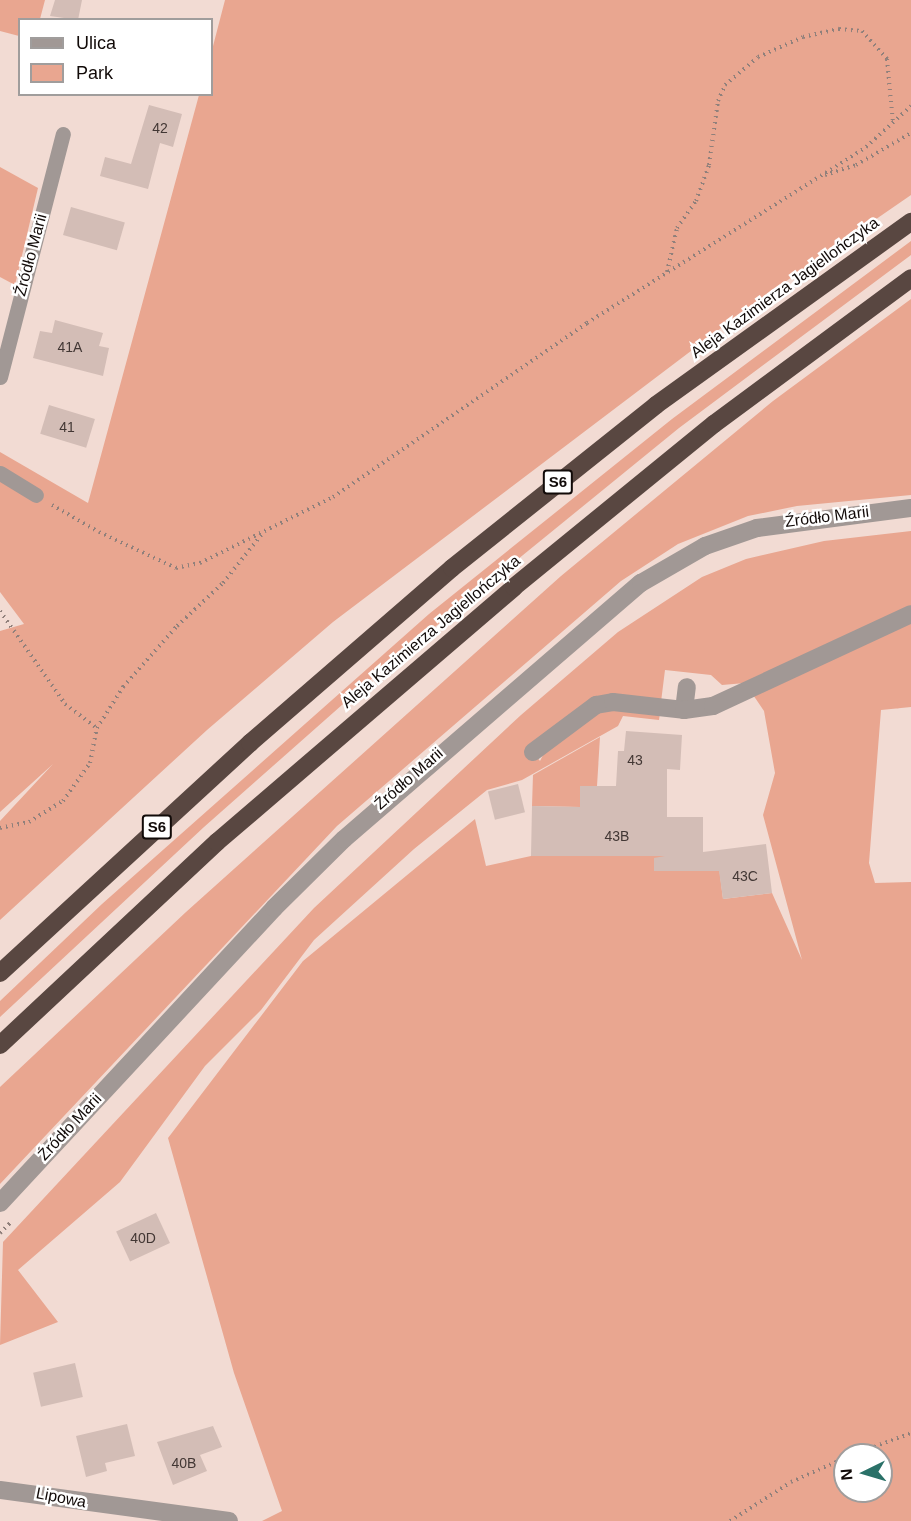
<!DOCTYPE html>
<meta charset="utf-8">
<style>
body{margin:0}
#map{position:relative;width:911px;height:1521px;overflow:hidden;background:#f2dbd3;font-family:Helvetica,sans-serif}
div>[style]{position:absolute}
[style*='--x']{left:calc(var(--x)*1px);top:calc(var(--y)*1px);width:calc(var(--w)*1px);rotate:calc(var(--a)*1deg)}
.green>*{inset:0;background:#e9a690}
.building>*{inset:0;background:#d3bdb6;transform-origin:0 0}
.path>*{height:4px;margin-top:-2px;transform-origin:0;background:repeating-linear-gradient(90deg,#90807b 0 1.5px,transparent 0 6px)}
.service>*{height:15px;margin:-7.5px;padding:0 7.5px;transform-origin:7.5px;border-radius:7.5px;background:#a19895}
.minor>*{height:18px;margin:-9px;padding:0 9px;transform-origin:9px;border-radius:9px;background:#a19895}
.motorway>*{height:18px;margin:-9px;padding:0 9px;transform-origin:9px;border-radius:9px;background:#594741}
span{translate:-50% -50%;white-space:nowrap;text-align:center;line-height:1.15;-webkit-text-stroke:5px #fff;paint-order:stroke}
.number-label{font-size:14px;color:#423734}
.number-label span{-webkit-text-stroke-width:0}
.shield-label span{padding:2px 4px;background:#fff;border:2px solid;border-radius:4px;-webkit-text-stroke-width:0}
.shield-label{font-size:15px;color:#110a08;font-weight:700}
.street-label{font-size:16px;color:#110a08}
.legend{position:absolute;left:18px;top:18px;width:195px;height:78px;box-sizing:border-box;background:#fff;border:2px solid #a09d9c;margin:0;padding:8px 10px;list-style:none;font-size:18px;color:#110a08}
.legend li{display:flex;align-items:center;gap:12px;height:30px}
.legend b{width:30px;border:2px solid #a09d9c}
.north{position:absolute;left:833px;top:1443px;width:60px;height:60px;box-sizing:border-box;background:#fff;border:2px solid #a09d9c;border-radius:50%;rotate:265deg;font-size:16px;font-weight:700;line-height:24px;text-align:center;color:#110a08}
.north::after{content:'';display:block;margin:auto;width:21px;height:27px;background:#2a7168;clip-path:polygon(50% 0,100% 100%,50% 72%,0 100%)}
</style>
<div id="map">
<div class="green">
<div style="clip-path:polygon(0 0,45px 0,40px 19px,20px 20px,19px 36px,0 31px)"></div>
<div style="clip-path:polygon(225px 0,911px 0,911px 195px,753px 304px,333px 622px,207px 730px,0 920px,0 821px,53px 764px,0 812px,0 631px,24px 624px,0 592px,0 452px,88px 503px,199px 95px,212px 94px,212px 50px)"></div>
<div style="clip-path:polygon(0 167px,38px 188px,15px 285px,0 277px)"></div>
<div style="clip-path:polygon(911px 241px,911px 255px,679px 428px,377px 674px,204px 827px,0 1017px,0 1001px,102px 904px,429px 614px,672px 419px)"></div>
<div style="clip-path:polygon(911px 299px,911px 495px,797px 506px,748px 516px,678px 544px,621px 581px,337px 826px,0 1184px,0 1087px,186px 912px,561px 576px,773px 401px)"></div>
<div style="clip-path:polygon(evenodd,911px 531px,911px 707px,881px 710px,869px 863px,875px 883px,911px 882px,911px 1521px,262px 1521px,282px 1511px,234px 1373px,168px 1138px,303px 961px,475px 819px,486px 866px,531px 856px,670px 856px,671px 871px,703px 871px,703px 860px,718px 859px,723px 899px,772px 893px,802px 960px,763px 815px,775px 773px,764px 711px,745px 683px,722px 685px,711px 675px,665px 670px,661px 702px,609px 696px,581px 706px,530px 748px,540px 761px,547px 747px,601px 708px,660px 713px,659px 720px,623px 716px,618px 726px,522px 780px,487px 790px,414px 849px,314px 940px,261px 1010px,205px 1066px,120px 1182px,18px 1270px,58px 1322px,0 1345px,3px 1242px,314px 908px,521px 715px,618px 632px,702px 577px,746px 559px,824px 541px,911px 531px,845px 1455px,881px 1455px,881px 1491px,845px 1491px,845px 1455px)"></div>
<div style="clip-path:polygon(600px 737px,597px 786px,580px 807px,532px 806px,533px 775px)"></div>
</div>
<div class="building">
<div style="clip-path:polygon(55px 0,82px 0,78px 20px,50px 16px)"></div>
<div style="clip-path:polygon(149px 105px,182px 114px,173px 147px,160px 143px,148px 189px,100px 176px,105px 157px,131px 164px)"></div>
<div style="left:71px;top:207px;width:56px;height:29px;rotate:16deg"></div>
<div style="clip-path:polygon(55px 320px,103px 333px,99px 346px,109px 348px,103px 376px,33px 358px,40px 331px,52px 333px)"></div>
<div style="left:49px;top:405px;width:48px;height:30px;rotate:17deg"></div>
<div style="clip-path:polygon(626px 731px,682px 735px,680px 770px,667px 769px,667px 817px,703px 817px,703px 852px,766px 844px,772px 893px,723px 899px,719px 871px,654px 871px,654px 858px,665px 856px,531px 856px,532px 806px,580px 807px,580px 786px,616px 786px,618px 751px,624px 751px)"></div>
<div style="left:518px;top:784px;width:29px;height:31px;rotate:76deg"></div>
<div style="left:156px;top:1213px;width:33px;height:44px;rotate:65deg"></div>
<div style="left:75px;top:1363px;width:35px;height:43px;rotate:77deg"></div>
<div style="clip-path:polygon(127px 1424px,135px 1456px,105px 1463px,107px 1471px,86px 1477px,76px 1436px)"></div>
<div style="clip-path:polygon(213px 1426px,222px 1447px,200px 1455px,207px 1471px,173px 1485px,157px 1442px)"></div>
</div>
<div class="path">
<div style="--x:825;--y:175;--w:33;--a:-18"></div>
<div style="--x:856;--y:165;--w:64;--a:-30.2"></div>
<div style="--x:667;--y:272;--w:45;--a:-77.2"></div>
<div style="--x:677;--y:228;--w:33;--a:-55"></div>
<div style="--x:696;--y:201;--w:38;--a:-70"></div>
<div style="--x:709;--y:165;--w:65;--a:-82"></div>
<div style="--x:718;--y:101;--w:17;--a:-66"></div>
<div style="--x:725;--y:85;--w:43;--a:-40.3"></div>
<div style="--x:758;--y:57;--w:49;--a:-24"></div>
<div style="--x:803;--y:37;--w:37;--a:-13"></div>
<div style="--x:839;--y:29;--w:23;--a:5"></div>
<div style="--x:862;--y:31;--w:38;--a:48"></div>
<div style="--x:887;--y:59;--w:64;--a:84.6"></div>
<div style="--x:52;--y:505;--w:54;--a:29.9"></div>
<div style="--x:99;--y:532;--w:85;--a:25.1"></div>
<div style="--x:176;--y:568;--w:25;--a:-12"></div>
<div style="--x:200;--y:563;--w:148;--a:-26.4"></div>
<div style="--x:333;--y:497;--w:308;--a:-34.4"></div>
<div style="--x:587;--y:323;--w:330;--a:-32.2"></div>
<div style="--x:866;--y:147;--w:61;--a:-42.3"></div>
<div style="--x:0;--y:611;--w:113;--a:55"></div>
<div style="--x:65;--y:704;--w:40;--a:37"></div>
<div style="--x:0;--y:828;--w:30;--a:-12"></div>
<div style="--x:29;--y:822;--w:40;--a:-32"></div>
<div style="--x:63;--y:801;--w:47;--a:-54.6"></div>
<div style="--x:90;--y:763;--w:36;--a:-79"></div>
<div style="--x:97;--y:728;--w:49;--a:-57.6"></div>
<div style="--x:123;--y:687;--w:81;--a:-48.5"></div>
<div style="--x:177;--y:626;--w:63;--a:-43.1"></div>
<div style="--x:223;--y:583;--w:63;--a:-51.5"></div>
<div style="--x:0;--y:1233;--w:14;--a:-45"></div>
<div style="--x:852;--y:1455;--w:63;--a:-20.4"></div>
<div style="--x:730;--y:1521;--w:72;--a:-32.6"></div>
<div style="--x:791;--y:1482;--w:59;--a:-24"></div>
</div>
<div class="service">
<div style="--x:0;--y:377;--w:251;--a:-75.5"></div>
<div style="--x:0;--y:473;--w:42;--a:31.4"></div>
</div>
<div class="minor">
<div style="--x:684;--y:710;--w:23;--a:-83"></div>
<div style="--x:533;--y:752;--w:79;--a:-36.7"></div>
<div style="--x:596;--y:705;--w:17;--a:-10"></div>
<div style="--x:613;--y:702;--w:71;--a:6.4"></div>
<div style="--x:684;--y:710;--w:29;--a:-8"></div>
<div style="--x:713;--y:706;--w:218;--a:-24.9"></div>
<div style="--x:0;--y:1203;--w:403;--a:-47.1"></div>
<div style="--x:274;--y:908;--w:98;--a:-44.6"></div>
<div style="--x:344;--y:839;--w:392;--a:-40.8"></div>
<div style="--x:641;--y:583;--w:74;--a:-30"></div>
<div style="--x:705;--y:546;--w:55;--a:-19.1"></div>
<div style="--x:757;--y:528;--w:155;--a:-7.4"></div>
<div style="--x:0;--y:1490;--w:231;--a:7.7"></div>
</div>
<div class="motorway">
<div style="--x:0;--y:973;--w:340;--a:-42.6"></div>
<div style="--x:250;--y:743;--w:267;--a:-40.9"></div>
<div style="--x:452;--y:568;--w:261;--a:-38.6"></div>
<div style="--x:656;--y:405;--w:314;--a:-35.7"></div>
<div style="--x:0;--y:1045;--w:297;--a:-43.1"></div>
<div style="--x:217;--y:842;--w:391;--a:-40.6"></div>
<div style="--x:514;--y:587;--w:258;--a:-39.2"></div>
<div style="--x:714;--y:424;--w:245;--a:-36.5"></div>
</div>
<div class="number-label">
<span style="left:160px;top:128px">42</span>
<span style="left:70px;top:347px">41A</span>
<span style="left:67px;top:427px">41</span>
<span style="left:635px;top:760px">43</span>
<span style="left:617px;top:836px">43B</span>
<span style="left:745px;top:876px">43C</span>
<span style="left:143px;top:1238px">40D</span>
<span style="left:184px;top:1463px">40B</span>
</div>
<div class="shield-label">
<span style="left:558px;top:482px">S6</span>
<span style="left:157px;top:827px">S6</span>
</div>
<div class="street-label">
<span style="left:31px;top:255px;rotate:-75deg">Źródło Marii</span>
<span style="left:785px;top:288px;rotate:-36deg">Aleja Kazimierza Jagiellończyka</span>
<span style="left:827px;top:517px;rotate:-7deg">Źródło Marii</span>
<span style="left:431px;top:632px;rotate:-40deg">Aleja Kazimierza Jagiellończyka</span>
<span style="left:409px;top:779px;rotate:-41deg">Źródło Marii</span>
<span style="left:70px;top:1127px;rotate:-47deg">Źródło Marii</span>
<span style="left:61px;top:1498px;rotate:11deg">Lipowa</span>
</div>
<ul class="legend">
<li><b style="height:8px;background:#a19895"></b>Ulica</li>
<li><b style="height:16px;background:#e9a690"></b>Park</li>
</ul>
<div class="north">N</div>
</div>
